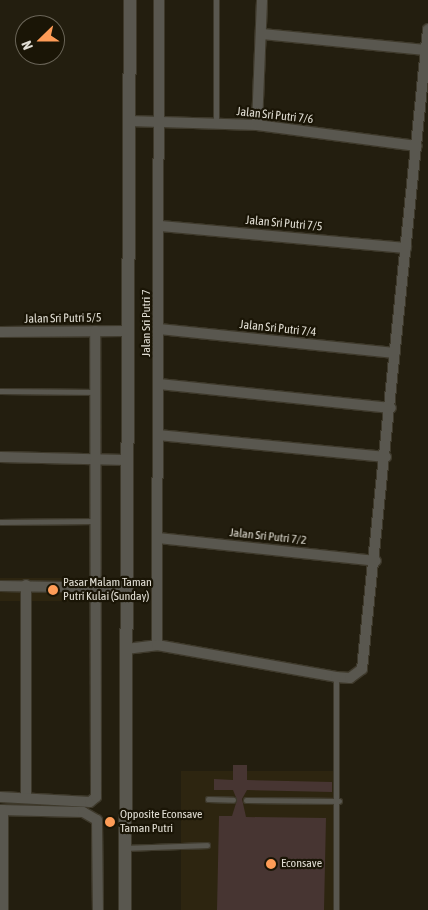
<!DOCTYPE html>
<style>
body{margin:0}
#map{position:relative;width:428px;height:910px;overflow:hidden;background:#231e0f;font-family:"Asap Condensed",sans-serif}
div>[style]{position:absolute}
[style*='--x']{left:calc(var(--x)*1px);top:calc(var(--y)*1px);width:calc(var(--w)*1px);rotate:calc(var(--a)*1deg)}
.built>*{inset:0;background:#2d2510;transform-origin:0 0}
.building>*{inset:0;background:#473532}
.roads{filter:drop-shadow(1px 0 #3e392b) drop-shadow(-1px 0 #3e392b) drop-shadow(0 1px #3e392b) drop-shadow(0 -1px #3e392b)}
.service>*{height:5px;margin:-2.5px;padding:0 2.5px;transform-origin:2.5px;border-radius:2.5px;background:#59574f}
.minor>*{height:10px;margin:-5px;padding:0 5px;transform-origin:5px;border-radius:5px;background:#59574f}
.tertiary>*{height:12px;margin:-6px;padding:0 6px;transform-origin:6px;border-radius:6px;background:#59574f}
.dots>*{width:14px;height:14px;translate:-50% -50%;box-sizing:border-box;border:2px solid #1a1506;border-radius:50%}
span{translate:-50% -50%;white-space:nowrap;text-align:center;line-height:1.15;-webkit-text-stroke:4.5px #1a1506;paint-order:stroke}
.street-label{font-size:12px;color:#e1ded4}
.poi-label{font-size:12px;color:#e1ded4}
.left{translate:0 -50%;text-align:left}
.north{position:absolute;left:15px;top:15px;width:50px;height:50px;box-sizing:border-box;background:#1a1506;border:1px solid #6a6558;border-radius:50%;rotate:248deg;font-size:14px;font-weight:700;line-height:20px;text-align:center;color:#e1ded4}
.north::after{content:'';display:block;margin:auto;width:18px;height:22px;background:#fe9c57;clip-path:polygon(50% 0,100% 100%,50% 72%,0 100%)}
</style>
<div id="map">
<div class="built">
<div style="left:106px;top:578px;width:23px;height:106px;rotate:90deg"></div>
<div style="left:181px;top:771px;width:155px;height:139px"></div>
</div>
<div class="building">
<div style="clip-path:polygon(233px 765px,247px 765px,247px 780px,332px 782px,332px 792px,247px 790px,242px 799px,246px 817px,326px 818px,324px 910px,217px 910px,219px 816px,232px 816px,237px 800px,233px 790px,214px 790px,214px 779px,233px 780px)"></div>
</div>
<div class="roads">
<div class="service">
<div style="--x:216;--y:123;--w:123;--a:-90"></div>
<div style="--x:0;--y:391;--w:96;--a:0.6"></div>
<div style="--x:0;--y:522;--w:97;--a:-0.6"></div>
<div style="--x:336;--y:677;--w:233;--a:90"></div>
<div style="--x:208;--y:799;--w:25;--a:2"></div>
<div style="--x:246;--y:800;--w:93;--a:0.6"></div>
<div style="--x:125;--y:848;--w:82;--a:-2.1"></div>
</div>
<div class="minor">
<div style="--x:262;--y:34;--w:164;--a:5.6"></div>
<div style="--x:129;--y:121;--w:128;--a:1.8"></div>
<div style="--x:257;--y:125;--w:161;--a:7.5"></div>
<div style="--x:257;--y:125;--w:125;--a:-87.7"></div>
<div style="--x:160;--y:226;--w:247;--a:5.1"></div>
<div style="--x:159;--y:329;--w:237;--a:5.8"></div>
<div style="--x:0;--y:332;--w:126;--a:-0.5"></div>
<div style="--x:159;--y:384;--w:233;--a:5.9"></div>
<div style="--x:158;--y:435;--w:229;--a:5.5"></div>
<div style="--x:0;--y:457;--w:126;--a:1.4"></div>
<div style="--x:158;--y:538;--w:219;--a:6"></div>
<div style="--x:0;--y:586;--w:127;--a:0.9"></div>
<div style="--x:157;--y:645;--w:645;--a:-89.82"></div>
<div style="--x:126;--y:649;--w:31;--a:-7"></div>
<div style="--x:157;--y:645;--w:182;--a:10.1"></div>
<div style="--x:336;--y:677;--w:14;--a:4"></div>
<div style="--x:350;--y:678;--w:15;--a:-37"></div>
<div style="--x:362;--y:669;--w:643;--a:-84.11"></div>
<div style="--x:26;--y:796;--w:211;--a:-90"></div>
<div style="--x:0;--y:797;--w:90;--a:3.2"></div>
<div style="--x:90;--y:802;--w:8;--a:-40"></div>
<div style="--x:96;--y:797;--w:466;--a:-90.1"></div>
<div style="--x:0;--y:810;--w:83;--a:1.4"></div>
<div style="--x:83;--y:812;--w:16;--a:30"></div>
<div style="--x:97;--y:820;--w:90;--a:89.4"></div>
<div style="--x:3;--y:810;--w:100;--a:90"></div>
</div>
<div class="tertiary">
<div style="--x:125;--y:910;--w:910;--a:-89.69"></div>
</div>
</div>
<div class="dots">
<div style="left:53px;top:590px;background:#fe9c57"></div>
<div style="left:110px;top:822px;background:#fe9c57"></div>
<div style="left:271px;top:864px;background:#fe9c57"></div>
</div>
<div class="street-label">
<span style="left:275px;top:116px;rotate:6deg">Jalan Sri Putri 7/6</span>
<span style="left:284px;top:224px;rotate:5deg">Jalan Sri Putri 7/5</span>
<span style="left:63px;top:319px;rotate:-1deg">Jalan Sri Putri 5/5</span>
<span style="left:147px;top:323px;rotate:-90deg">Jalan Sri Putri 7</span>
<span style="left:278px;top:329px;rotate:6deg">Jalan Sri Putri 7/4</span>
<span style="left:268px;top:537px;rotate:6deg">Jalan Sri Putri 7/2</span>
</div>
<div class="poi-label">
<span class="left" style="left:63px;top:590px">Pasar Malam Taman<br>Putri Kulai (Sunday)</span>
<span class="left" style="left:120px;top:822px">Opposite Econsave<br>Taman Putri</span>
<span class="left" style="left:281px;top:864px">Econsave</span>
</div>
<div class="north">N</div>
</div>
